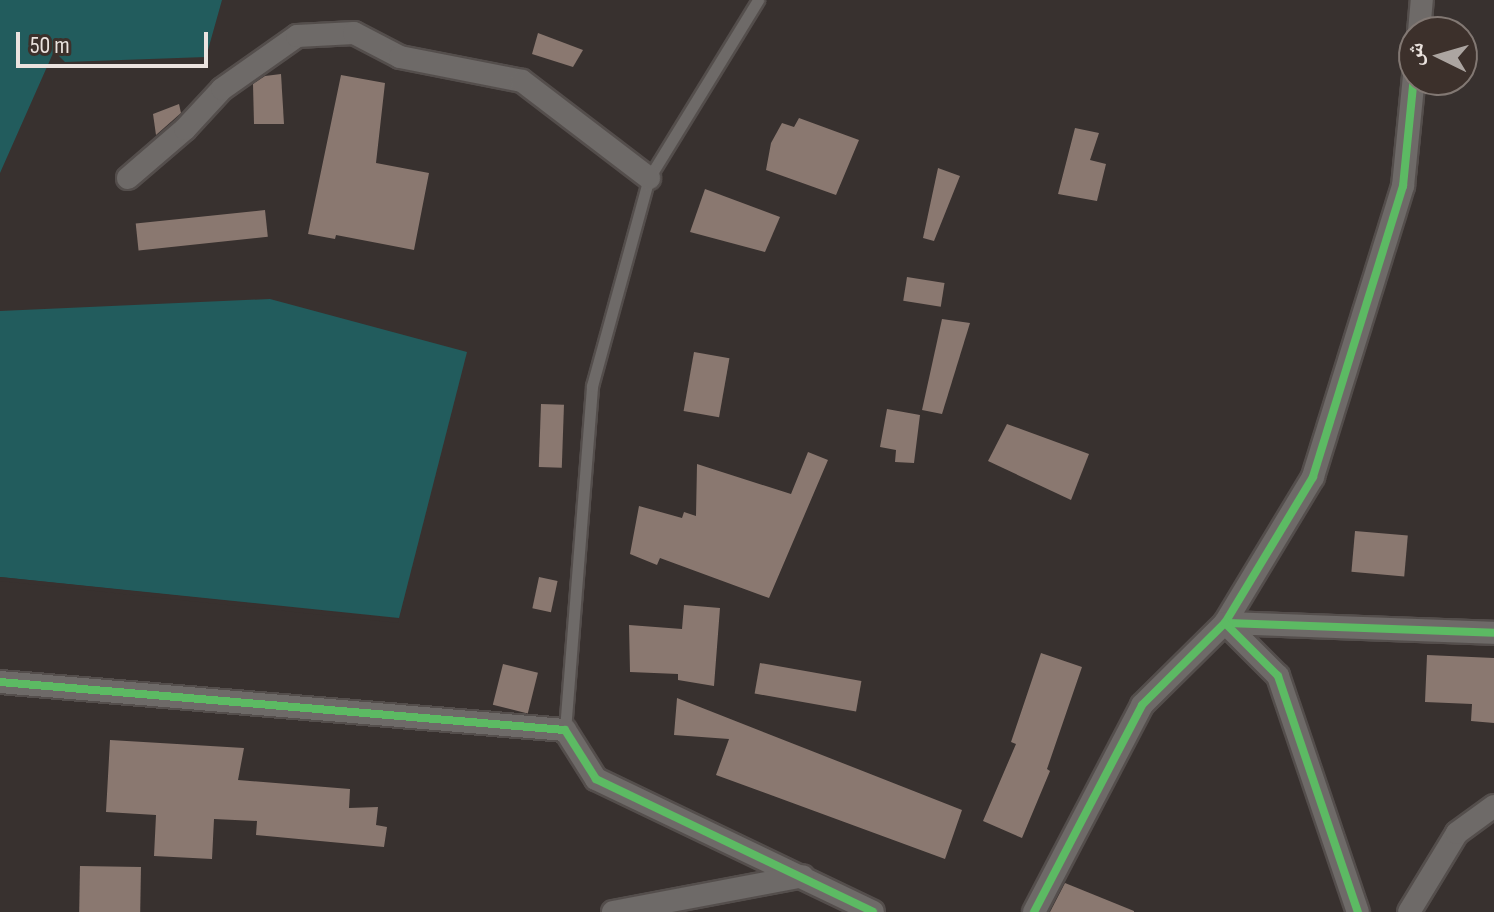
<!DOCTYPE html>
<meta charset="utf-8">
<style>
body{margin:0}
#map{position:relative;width:1494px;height:912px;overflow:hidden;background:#38312f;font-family:"Sofia Sans Condensed","Noto Naskh Arabic",sans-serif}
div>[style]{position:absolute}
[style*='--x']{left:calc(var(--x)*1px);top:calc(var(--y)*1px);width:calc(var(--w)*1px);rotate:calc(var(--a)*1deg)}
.water>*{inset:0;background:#225c5d}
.pier>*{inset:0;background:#38312f;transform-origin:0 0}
.building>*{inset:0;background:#8a7870;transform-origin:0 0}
.roads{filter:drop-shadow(2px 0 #544e4c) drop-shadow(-2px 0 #544e4c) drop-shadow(0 2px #544e4c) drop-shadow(0 -2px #544e4c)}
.service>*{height:11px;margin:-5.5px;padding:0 5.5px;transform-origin:5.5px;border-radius:5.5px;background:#6e6a68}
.minor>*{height:22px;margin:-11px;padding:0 11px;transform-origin:11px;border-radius:11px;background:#6e6a68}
.cycleway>*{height:8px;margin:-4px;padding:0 4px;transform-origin:4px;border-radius:4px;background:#5cba63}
span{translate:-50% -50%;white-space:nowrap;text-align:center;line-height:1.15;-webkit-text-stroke:8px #3c302b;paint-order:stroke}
.north{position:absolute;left:1398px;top:16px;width:80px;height:80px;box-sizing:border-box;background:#3c302b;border:2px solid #827873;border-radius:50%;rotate:275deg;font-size:22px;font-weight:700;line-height:32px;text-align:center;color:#ebe3df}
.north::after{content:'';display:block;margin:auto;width:28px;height:36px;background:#aca5a1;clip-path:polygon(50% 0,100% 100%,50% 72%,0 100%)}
.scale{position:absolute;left:16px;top:32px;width:192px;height:36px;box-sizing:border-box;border:4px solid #ebe3df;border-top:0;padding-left:10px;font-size:24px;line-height:28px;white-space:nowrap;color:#ebe3df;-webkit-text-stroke:6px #3c302b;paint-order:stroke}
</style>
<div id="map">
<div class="water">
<div style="clip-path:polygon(0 0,222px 0,206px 57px,65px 62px,54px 51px,0 173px)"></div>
<div style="clip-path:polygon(270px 299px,467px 352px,399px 618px,0 577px,0 311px)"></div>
</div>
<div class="pier">
<div style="left:0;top:577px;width:401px;height:4px;rotate:6deg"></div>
</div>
<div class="building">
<div style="clip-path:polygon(538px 33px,583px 50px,573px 67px,532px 54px)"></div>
<div style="clip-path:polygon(281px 74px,284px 124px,254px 124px,253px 84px,265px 76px)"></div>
<div style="clip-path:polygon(341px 75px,385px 83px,376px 163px,429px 173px,414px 250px,336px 235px,335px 239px,308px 234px)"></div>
<div style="clip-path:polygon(179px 104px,181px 113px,156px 135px,153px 114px)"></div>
<div style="clip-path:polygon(799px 118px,859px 140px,836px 195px,766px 170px,771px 143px,782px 123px,794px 127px)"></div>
<div style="clip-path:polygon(1075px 128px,1099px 133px,1090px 160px,1106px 164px,1097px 201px,1058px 194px)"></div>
<div style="clip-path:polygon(938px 168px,960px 176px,934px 241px,923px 238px)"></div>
<div style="clip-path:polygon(705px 189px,780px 217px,765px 252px,690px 232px)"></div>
<div style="left:265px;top:210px;width:27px;height:130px;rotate:84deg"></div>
<div style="left:907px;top:277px;width:38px;height:24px;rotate:9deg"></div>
<div style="clip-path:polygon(942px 319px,970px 323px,942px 414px,922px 410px)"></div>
<div style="left:694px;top:352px;width:36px;height:60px;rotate:10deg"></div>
<div style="left:541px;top:404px;width:23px;height:63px;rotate:2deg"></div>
<div style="clip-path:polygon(887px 409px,920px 415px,914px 463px,895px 462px,896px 450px,880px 447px)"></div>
<div style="clip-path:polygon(1007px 424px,1089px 454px,1071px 500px,988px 461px)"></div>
<div style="clip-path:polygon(808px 452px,828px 460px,769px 598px,660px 558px,657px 565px,630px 554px,639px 506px,682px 518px,684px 512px,696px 516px,697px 464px,791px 494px)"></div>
<div style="left:1355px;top:531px;width:53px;height:41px;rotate:5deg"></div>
<div style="left:539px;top:577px;width:19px;height:32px;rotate:12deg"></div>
<div style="clip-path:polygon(684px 605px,720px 608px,714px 686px,678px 680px,678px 674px,630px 672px,629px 625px,682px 629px)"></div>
<div style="clip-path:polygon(1041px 653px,1082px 667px,1047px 769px,1050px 771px,1022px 838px,983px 821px,1016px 744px,1011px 742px)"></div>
<div style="clip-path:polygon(1427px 655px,1494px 658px,1494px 723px,1471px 721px,1472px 704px,1425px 702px)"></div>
<div style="left:760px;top:663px;width:103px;height:31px;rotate:10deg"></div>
<div style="left:503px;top:664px;width:36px;height:42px;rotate:14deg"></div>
<div style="clip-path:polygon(677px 698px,962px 810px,945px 859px,716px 775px,729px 739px,674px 735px)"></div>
<div style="clip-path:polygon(110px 740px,244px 748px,238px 780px,350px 789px,349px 808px,378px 807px,376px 825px,387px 827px,384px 847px,256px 835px,257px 821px,214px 819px,212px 859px,154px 856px,156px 815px,106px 812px)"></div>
<div style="left:80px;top:866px;width:61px;height:46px;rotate:1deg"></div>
<div style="clip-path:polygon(1065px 883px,1134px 911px,1134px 912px,1050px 912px)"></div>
</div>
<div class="roads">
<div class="service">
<div style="--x:565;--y:730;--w:345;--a:-85.5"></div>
<div style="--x:592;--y:386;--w:216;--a:-74.7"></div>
<div style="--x:649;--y:178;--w:209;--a:-58.5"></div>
</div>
<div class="minor">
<div style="--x:1419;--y:32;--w:32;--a:-85"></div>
<div style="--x:1414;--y:76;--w:111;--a:95.7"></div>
<div style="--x:1403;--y:186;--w:305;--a:107.2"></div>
<div style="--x:1313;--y:477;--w:170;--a:121.1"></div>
<div style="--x:1225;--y:623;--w:269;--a:2.1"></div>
<div style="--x:128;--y:178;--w:75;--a:-40.7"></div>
<div style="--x:185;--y:129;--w:54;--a:-47.2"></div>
<div style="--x:222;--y:89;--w:92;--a:-35.2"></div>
<div style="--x:297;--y:36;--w:57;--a:-3"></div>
<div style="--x:354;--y:33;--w:52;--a:27.6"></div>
<div style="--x:400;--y:57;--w:124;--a:11.1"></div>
<div style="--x:522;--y:81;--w:160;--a:37.4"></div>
<div style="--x:0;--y:682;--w:567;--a:4.86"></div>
<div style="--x:565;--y:730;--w:58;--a:57.7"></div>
<div style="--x:596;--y:779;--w:307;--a:25.6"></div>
<div style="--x:613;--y:912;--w:193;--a:-10.7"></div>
<div style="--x:1034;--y:912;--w:233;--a:-62.4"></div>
<div style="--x:1142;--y:705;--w:117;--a:-44.7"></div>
<div style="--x:1225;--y:623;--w:75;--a:45"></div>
<div style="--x:1278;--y:676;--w:249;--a:71.3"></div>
<div style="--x:1409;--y:912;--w:92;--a:-58.7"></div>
<div style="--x:1457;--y:833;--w:46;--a:-36.1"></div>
</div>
</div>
<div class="cycleway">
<div style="--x:1414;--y:76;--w:111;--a:95.7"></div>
<div style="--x:1403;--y:186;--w:305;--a:107.2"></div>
<div style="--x:1313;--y:477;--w:170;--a:121.1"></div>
<div style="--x:1225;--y:623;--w:269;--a:2.1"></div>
<div style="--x:0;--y:682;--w:567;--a:4.86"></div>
<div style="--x:565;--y:730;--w:58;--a:57.7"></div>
<div style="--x:596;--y:779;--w:307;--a:25.6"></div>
<div style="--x:1034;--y:912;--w:233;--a:-62.4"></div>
<div style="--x:1142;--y:705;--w:117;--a:-44.7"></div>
<div style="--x:1225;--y:623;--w:75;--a:45"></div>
<div style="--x:1278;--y:676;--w:249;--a:71.3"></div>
</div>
<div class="north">ش</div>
<div class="scale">50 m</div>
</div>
